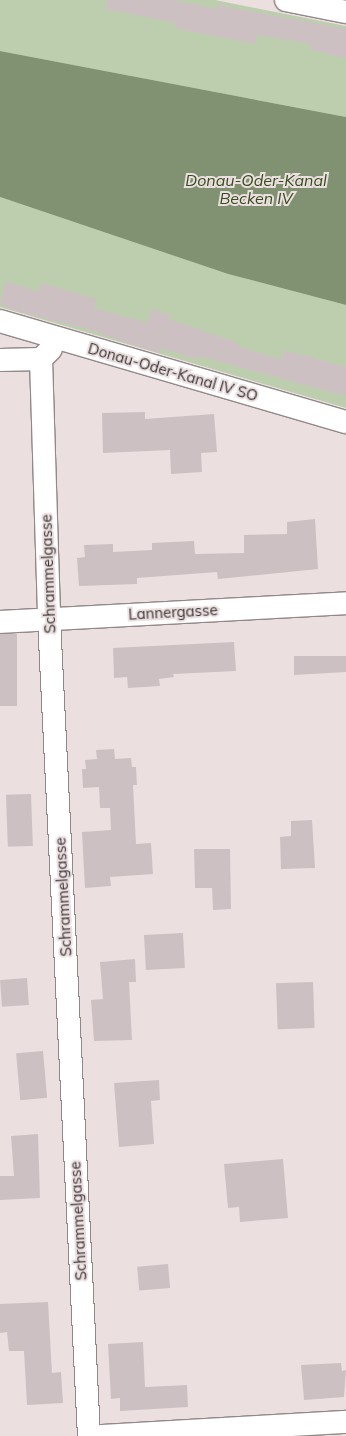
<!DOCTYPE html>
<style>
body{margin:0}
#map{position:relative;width:346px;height:1436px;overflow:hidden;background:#ebdfe0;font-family:Mulish,sans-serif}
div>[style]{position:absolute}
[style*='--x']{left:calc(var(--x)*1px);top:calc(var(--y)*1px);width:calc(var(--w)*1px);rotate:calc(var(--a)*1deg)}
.green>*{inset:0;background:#bdceaf}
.water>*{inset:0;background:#819272}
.building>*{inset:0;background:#cdc0c2;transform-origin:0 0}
.roads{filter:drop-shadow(1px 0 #938889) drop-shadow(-1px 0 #938889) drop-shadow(0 1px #938889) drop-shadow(0 -1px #938889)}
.street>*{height:22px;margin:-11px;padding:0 11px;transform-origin:11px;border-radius:11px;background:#fff}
span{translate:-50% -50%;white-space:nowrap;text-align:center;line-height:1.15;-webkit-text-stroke:4px #ebdfe0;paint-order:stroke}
.street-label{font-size:15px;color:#383333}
.water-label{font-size:16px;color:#354c1a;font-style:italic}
</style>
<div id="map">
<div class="green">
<div style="clip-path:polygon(0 0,215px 0,346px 26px,346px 117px,0 51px)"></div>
<div style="clip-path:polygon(0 197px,228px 274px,346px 305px,346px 408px,0 307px)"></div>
</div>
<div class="water">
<div style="clip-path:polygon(0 51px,346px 117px,346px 305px,228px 274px,0 197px)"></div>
</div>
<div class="building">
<div style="clip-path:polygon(107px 0,173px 0,216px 9px,217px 5px,346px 29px,346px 59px,310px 49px,311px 44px,257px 35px,255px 44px,175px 28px,176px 23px,106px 9px)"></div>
<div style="clip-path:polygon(6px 281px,39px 292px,42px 283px,97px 299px,94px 308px,148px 323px,152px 309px,170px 315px,169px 319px,238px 343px,237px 346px,282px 360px,284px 350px,346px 367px,346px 396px,200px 356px,199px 360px,161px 348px,160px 353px,142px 348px,88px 329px,20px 312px,0 304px)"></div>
<div style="clip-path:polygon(145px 412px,145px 419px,214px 414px,217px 452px,201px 453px,202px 472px,171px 474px,170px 450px,103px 453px,102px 413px)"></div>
<div style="clip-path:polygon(315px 519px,318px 569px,218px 579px,217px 572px,137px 578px,137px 584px,79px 586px,77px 558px,85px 557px,84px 545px,113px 544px,113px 552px,152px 550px,152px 543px,194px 541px,195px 554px,244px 553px,244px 535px,287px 534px,287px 522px)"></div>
<div style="left:0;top:634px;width:17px;height:72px"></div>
<div style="clip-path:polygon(234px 642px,236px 671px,173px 674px,174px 677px,159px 679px,160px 686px,128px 688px,127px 677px,114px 678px,113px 648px)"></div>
<div style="clip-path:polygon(294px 656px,346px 656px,346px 672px,294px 675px)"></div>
<div style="clip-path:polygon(114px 749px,115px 759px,131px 758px,132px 767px,136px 767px,137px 785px,133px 785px,136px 844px,151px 843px,153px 874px,110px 877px,111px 886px,85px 888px,82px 832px,111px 830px,110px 808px,100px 808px,99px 787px,83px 788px,82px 769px,86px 769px,85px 760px,97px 759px,96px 750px)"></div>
<div style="left:31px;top:794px;width:52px;height:25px;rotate:88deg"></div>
<div style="clip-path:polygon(312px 820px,315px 868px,281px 869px,280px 837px,291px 836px,291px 821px)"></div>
<div style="clip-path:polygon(194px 849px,230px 849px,231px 909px,213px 910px,212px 888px,195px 888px)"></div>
<div style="left:183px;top:933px;width:35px;height:39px;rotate:87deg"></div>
<div style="clip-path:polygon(135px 959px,136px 982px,129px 982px,132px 1040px,94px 1041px,91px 1000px,103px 999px,100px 962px)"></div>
<div style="left:27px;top:978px;width:27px;height:27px;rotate:86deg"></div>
<div style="left:313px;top:982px;width:46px;height:37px;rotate:88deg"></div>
<div style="left:43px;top:1051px;width:47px;height:27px;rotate:85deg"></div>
<div style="clip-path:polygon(159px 1080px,160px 1100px,151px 1101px,154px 1144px,119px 1147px,114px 1083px)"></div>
<div style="clip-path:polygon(38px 1134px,40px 1198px,0 1200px,0 1176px,14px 1176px,11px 1136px)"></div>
<div style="clip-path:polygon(283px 1159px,288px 1218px,240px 1222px,239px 1207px,228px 1208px,224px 1164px)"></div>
<div style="left:168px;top:1264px;width:24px;height:31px;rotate:85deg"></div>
<div style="clip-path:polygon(48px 1302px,52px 1373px,61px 1372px,63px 1403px,27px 1405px,24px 1351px,9px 1351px,7px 1332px,0 1333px,0 1304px)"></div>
<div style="clip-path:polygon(143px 1342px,145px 1387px,187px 1385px,188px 1407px,120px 1411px,120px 1398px,111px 1399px,108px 1344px)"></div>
<div style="clip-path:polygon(341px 1363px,342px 1371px,346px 1370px,344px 1397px,304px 1400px,301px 1365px)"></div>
</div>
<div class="roads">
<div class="street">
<div style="--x:286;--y:0;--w:61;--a:11.3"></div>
<div style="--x:0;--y:321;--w:360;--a:16.3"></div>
<div style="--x:41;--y:359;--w:260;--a:88.2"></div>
<div style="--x:49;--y:619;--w:818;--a:87.2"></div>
<div style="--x:0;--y:360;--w:41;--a:-1.4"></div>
<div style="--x:41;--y:359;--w:14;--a:-45"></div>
<div style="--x:0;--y:622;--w:347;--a:-3.1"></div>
<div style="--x:100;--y:1436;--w:246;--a:-3.3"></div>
</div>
</div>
<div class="street-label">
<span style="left:173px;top:372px;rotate:16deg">Donau-Oder-Kanal IV SO</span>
<span style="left:48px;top:574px;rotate:-92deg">Schrammelgasse</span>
<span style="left:173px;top:612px;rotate:-3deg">Lannergasse</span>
<span style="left:63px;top:897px;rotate:-93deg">Schrammelgasse</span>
<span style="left:78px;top:1221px;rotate:-93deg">Schrammelgasse</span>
</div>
<div class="water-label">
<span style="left:256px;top:189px">Donau-Oder-Kanal<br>Becken IV</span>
</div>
</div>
